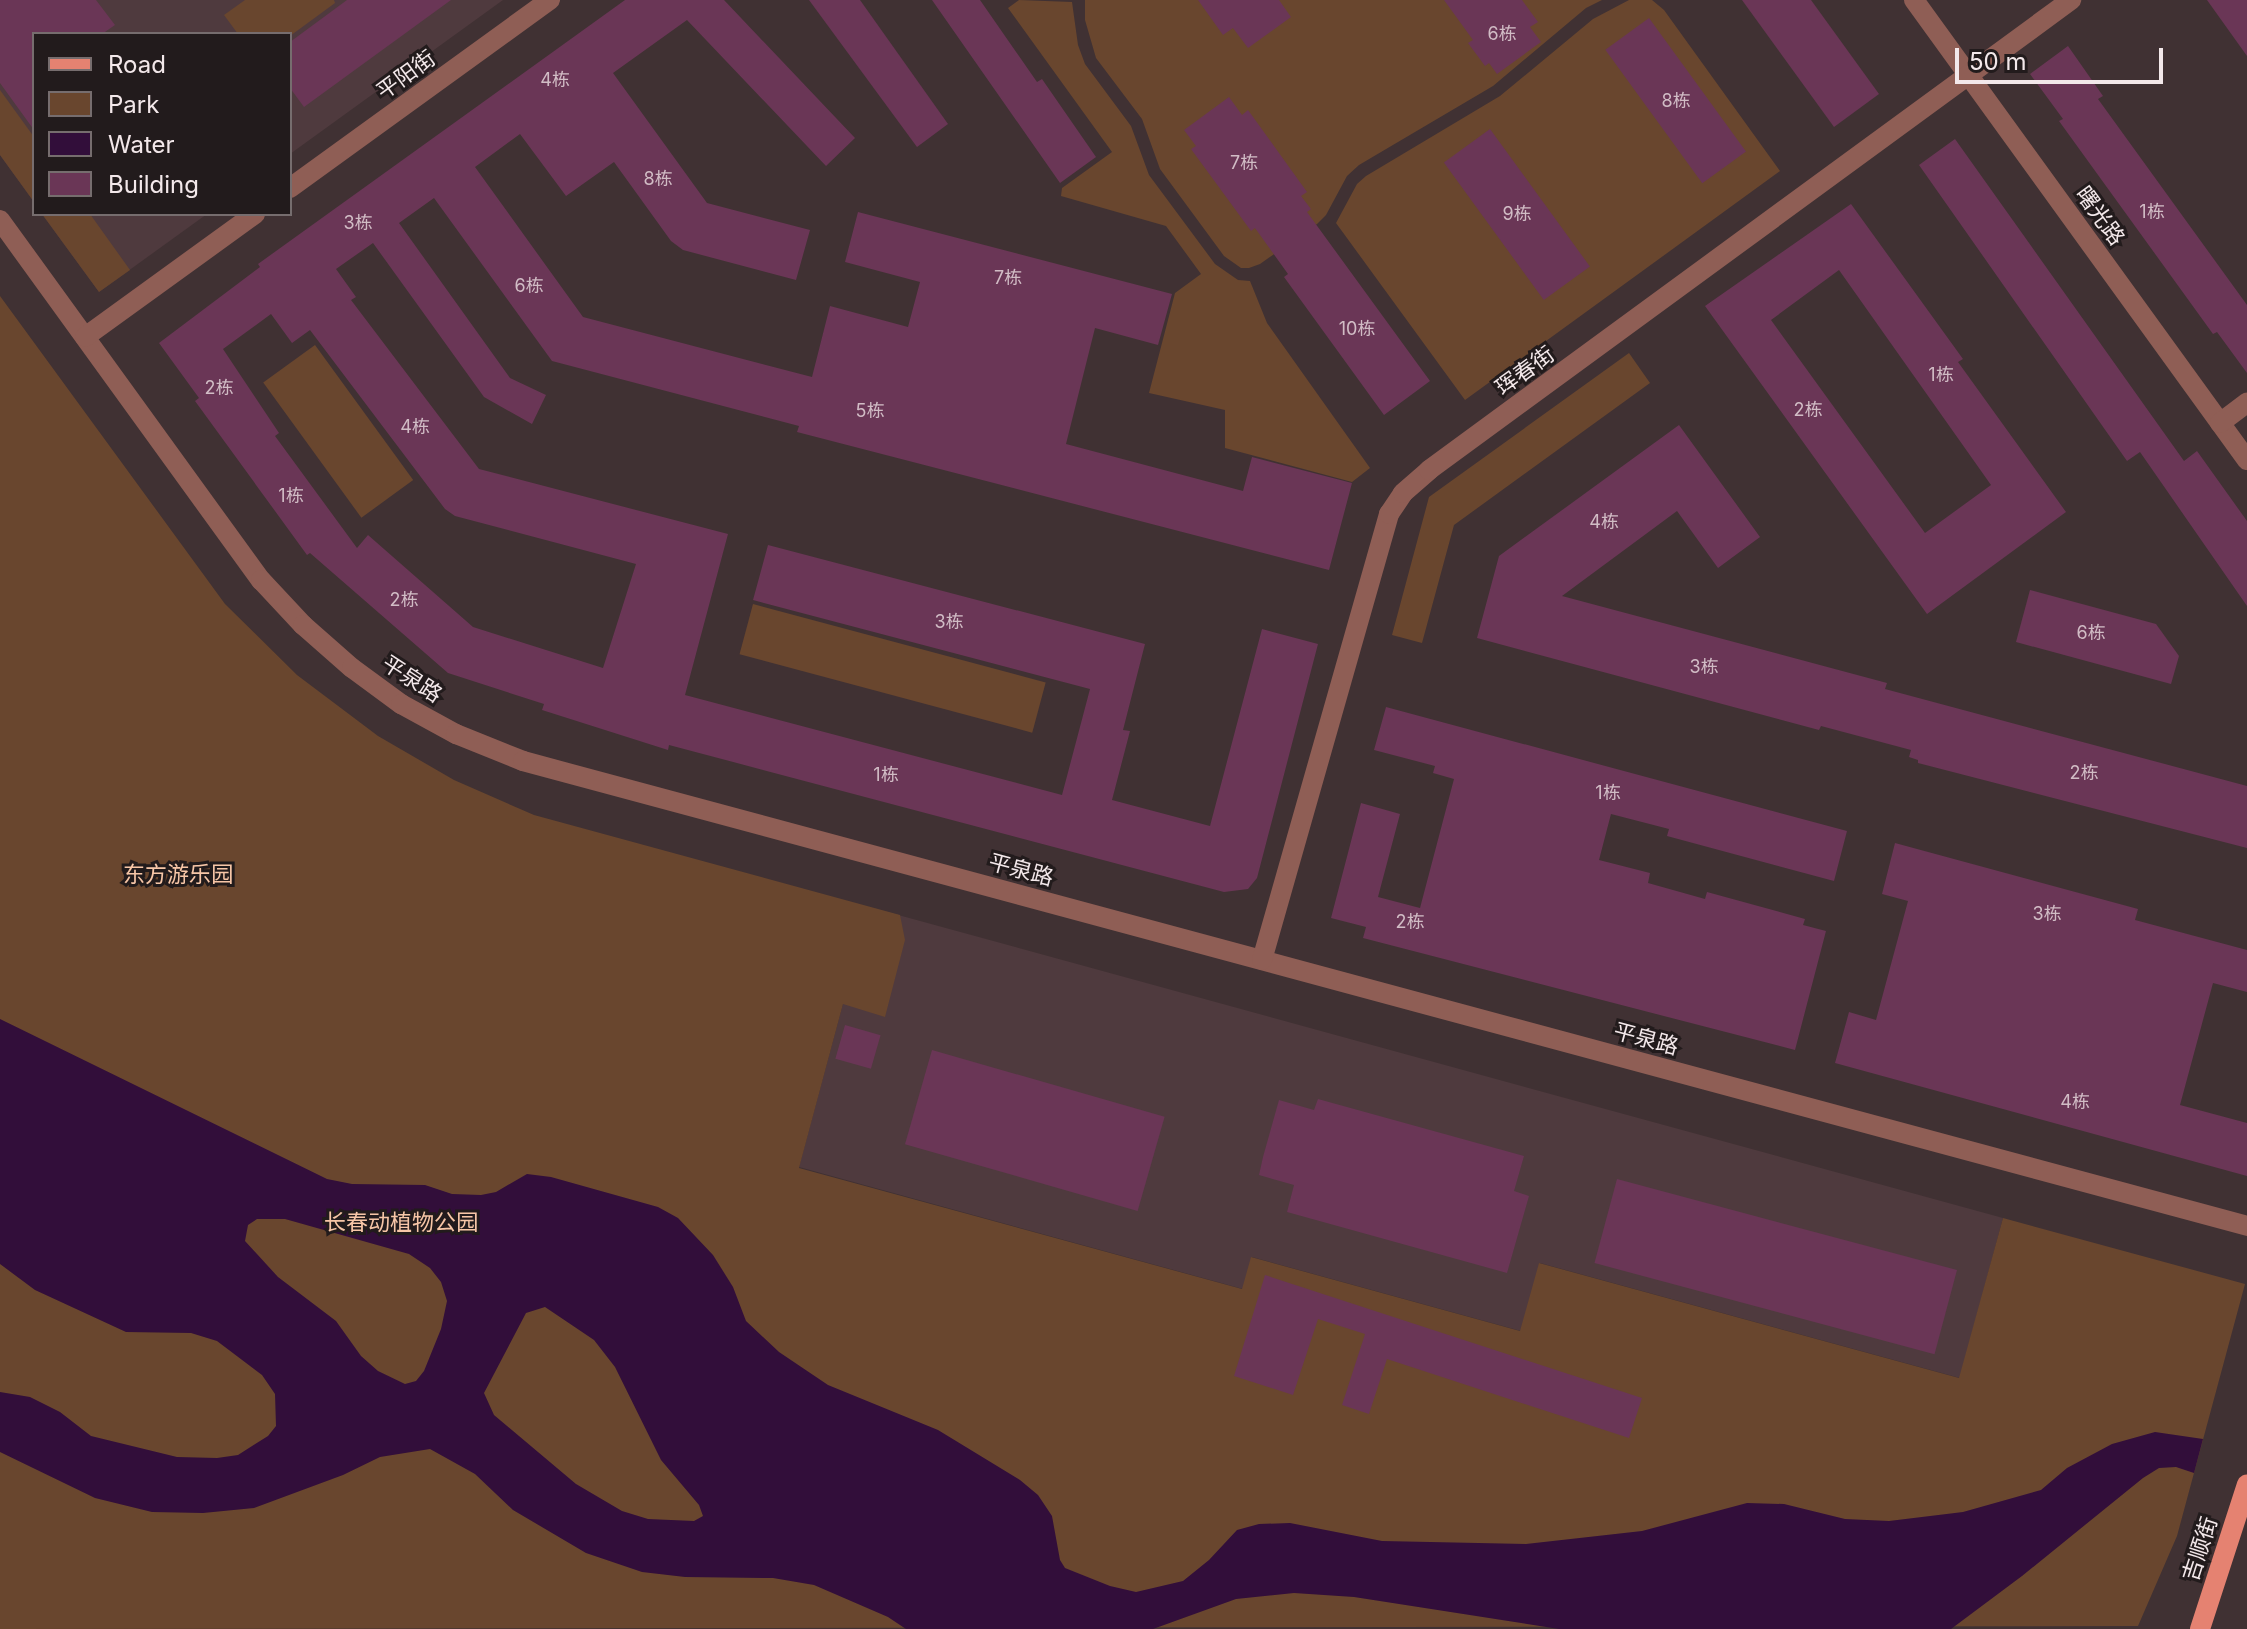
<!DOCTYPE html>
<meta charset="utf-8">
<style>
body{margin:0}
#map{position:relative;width:2247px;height:1629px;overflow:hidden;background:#403133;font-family:Inter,"Noto Sans SC",sans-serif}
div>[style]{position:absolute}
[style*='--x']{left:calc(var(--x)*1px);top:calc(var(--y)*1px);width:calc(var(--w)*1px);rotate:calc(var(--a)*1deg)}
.built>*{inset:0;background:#4f3a3e}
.green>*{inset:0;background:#69462e;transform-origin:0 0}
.water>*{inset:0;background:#320e3a}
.building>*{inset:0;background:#6a3656;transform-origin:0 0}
.minor>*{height:20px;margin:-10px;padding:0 10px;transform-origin:10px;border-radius:10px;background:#8f5e55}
.major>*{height:20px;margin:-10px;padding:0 10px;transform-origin:10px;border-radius:10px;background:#e58271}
span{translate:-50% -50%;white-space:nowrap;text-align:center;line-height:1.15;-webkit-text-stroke:6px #221b1c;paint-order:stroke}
.number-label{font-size:18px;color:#d1bcc5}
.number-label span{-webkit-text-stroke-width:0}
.street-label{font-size:22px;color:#f3e8ea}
.park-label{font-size:22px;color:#f7c6a7}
.legend{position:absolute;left:32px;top:32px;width:260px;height:184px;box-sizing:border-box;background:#221b1c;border:2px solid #766d6e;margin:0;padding:10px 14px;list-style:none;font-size:24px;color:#f3e8ea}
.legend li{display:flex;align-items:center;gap:16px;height:40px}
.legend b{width:40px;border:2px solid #766d6e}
.scale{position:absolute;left:1955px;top:48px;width:208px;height:36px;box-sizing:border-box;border:4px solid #f3e8ea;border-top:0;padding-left:10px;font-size:24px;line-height:28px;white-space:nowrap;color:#f3e8ea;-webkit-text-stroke:6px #221b1c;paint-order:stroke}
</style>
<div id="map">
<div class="built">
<div style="clip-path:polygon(0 0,503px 0,290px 154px,290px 34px,34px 34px,34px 202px,0 155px)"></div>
<div style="clip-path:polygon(42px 214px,207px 214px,99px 292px)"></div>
<div style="clip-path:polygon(869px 907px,2003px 1218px,1960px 1378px,1540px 1263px,1521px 1331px,1252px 1257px,1243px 1289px,799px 1167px)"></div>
</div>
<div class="green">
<div style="clip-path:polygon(245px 0,334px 0,335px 3px,290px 36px,238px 34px,224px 15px)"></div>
<div style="clip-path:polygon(1019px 0,1072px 2px,1078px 45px,1085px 64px,1131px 126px,1149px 175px,1215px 264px,1238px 280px,1250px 281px,1267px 323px,1370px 468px,1352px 482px,1225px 448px,1225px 410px,1149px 393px,1175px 293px,1201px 274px,1166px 226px,1061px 196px,1062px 188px,1112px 152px,1008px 8px)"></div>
<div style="clip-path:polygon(1085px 0,1602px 0,1586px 8px,1493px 86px,1359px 165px,1347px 176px,1326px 215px,1317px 224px,1260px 264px,1249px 268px,1241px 268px,1224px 256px,1160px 169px,1142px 119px,1096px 58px,1085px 20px)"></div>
<div style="clip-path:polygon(1629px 0,1652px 0,1664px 10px,1780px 171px,1465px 400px,1336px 223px,1357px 184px,1366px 176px,1500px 96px,1593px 19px)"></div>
<div style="clip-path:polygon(0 90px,34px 137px,34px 202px,0 155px)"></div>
<div style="clip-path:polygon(42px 214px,90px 214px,130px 270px,99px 292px)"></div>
<div style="clip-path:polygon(0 296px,225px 604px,297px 675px,378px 736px,454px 780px,534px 815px,900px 915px,905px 940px,885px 1017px,843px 1004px,799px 1168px,1242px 1289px,1251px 1257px,1520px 1331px,1539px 1263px,1959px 1378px,2003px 1218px,2245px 1284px,2177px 1536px,2138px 1626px,0 1629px)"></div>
<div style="left:315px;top:345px;width:167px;height:64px;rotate:54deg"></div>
<div style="clip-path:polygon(1629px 353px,1650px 383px,1454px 525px,1422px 643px,1392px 635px,1429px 497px)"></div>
<div style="left:753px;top:604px;width:303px;height:52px;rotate:15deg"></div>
</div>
<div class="water">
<div style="clip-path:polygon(evenodd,0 1019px,327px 1179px,352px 1184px,425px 1185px,452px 1194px,481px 1195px,496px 1192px,527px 1174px,551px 1177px,658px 1207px,678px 1218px,713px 1255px,733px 1287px,746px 1321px,779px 1352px,828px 1385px,938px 1430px,1020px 1480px,1038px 1495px,1052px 1516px,1060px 1560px,1065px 1568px,1110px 1586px,1136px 1592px,1183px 1581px,1209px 1560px,1237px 1530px,1259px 1524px,1290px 1523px,1382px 1541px,1526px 1544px,1642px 1531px,1747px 1503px,1784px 1504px,1845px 1519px,1889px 1521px,1963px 1512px,2041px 1490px,2067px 1468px,2112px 1444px,2155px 1432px,2203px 1439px,2194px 1473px,2176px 1467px,2159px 1468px,2143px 1478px,2022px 1576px,1951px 1629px,1559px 1629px,1354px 1597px,1294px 1593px,1236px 1599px,1153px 1629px,906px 1629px,888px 1617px,814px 1585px,773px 1578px,685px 1577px,642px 1572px,586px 1553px,513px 1510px,475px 1474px,430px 1449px,380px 1457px,343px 1475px,254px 1508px,203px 1513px,152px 1512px,95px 1498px,0 1452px,0 1392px,30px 1397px,60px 1412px,91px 1436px,177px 1457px,217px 1458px,238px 1455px,268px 1436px,276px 1426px,275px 1394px,262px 1375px,217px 1341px,191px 1333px,126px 1332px,35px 1290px,0 1264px,0 1019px,257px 1219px,285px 1219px,409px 1254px,430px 1268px,441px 1282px,447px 1301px,441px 1329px,424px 1371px,416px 1381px,405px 1384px,378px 1371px,361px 1356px,336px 1321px,278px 1277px,245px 1241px,248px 1225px,257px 1219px,0 1019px,545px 1307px,594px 1340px,615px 1367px,661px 1460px,699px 1505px,703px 1516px,694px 1521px,648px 1519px,622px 1511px,576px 1484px,494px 1415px,484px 1393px,526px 1313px,545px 1307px)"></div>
</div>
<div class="building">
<div style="clip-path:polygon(0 0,96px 0,115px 25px,102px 34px,34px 34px,34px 130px,0 83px)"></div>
<div style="clip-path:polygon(347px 0,451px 0,304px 107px,290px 88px,290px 42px)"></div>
<div style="clip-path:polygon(evenodd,625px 0,724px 0,855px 138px,826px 166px,687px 20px,613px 73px,707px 203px,810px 230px,796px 280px,683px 250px,671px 241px,614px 162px,566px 196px,520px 134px,475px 167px,583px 317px,812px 377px,830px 306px,908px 327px,920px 282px,845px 262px,858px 212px,1172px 294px,1158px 345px,1095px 328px,1066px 444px,1243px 491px,1252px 457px,1352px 483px,1329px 570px,797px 432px,799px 426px,552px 361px,434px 198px,399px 223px,510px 378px,546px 395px,532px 424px,484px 397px,373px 243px,336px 269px,356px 297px,351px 300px,479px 469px,728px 534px,685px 695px,1062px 795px,1090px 689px,753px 600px,768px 545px,1145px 644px,1123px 730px,1130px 731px,1112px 800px,1210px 826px,1262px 629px,1318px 644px,1257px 878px,1248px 889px,1224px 892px,669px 745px,668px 750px,542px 710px,544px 704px,448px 673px,310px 553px,307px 555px,195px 401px,199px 398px,159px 343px,260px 267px,258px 264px,625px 0,271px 314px,292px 343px,310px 330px,445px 509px,455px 516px,636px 564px,603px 668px,473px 627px,368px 535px,357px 548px,275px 436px,279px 433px,223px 349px,271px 314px)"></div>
<div style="clip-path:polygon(809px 0,860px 0,948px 124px,917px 147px)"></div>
<div style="clip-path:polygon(932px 0,980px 0,1037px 82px,1042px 79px,1096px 157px,1060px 183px)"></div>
<div style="clip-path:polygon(1198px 0,1279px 0,1291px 17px,1248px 48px,1233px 28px,1223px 35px)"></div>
<div style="clip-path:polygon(1444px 0,1522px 0,1538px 22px,1530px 27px,1541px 42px,1497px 74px,1489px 63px,1485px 66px,1468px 43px,1473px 40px)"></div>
<div style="clip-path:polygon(1742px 0,1811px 0,1879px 94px,1834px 127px)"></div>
<div style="clip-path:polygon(2207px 0,2247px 0,2247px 56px)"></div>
<div style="left:1649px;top:18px;width:165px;height:54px;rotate:54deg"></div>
<div style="clip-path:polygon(2068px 46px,2103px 96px,2098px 99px,2247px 305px,2247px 373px,2217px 332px,2213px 334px,2059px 121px,2063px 119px,2030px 74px)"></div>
<div style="clip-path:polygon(1229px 97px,1242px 115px,1248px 110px,1307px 192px,1301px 196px,1311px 209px,1307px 212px,1430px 381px,1384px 415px,1284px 277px,1288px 274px,1255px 228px,1251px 231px,1191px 149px,1196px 146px,1184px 130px)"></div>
<div style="left:1490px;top:129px;width:170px;height:57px;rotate:54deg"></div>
<div style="clip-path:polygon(1955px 139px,2184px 461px,2197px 451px,2247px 521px,2247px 606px,2140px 452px,2127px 461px,1919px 165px)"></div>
<div style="clip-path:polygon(evenodd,1851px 204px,1963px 359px,1958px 362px,2066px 512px,1927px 614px,1705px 306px,1851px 204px,1839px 270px,1991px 485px,1925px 533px,1771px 320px,1839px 270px)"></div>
<div style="clip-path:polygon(1679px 425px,1760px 537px,1718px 568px,1677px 511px,1562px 596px,1887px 683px,1885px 689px,2247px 786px,2247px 848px,1918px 763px,1918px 760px,1909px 757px,1911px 750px,1821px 726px,1819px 730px,1477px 638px,1499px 556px)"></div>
<div style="clip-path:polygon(2030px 590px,2156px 624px,2179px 656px,2171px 684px,2016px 642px)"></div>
<div style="clip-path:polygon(1386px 707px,1847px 831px,1834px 881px,1667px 836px,1669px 829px,1611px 814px,1599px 860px,1650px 873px,1648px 883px,1705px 899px,1707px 892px,1805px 919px,1803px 925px,1826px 931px,1795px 1050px,1363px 938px,1366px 927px,1331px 918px,1361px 803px,1400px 814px,1378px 897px,1420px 908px,1454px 779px,1433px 773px,1435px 766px,1374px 750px)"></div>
<div style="clip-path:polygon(1895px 843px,2138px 909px,2135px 920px,2247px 950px,2247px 992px,2213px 983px,2180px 1105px,2247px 1123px,2247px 1176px,1835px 1063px,1849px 1012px,1876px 1020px,1908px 901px,1882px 894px)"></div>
<div style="left:845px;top:1025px;width:37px;height:35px;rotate:16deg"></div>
<div style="left:932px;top:1050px;width:242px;height:98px;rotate:16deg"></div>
<div style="clip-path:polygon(1318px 1099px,1524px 1156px,1514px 1191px,1529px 1196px,1507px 1273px,1287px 1212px,1294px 1185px,1259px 1175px,1263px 1157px,1279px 1100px,1314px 1110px)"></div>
<div style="left:1617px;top:1179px;width:352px;height:87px;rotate:15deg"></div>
<div style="clip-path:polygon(1265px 1275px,1642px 1398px,1629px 1438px,1387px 1359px,1369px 1414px,1342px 1405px,1365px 1334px,1318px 1319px,1293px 1395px,1234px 1376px)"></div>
</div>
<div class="minor">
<div style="--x:1914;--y:0;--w:568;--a:54.1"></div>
<div style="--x:290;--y:188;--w:321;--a:-35.9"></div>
<div style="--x:0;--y:220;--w:445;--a:54.1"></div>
<div style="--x:261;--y:580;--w:62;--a:47"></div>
<div style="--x:303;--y:625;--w:65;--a:41.3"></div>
<div style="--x:352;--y:668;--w:61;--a:36.3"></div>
<div style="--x:401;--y:704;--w:63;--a:28.6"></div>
<div style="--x:456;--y:734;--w:72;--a:21.9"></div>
<div style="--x:523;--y:761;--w:1786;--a:15.09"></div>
<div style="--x:85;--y:337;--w:210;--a:-35.9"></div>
<div style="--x:2220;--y:423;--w:34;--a:-37"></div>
<div style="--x:1262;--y:960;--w:464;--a:-74.1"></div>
<div style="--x:1389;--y:514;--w:25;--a:-56"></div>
<div style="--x:1403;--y:493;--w:35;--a:-41"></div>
<div style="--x:1429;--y:470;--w:796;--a:-36.21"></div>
</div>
<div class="major">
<div style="--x:2200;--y:1629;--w:152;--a:-72"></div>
</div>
<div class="number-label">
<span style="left:1502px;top:34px">6栋</span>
<span style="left:555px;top:80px">4栋</span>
<span style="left:1676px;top:101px">8栋</span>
<span style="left:1244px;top:163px">7栋</span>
<span style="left:658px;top:179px">8栋</span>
<span style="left:2152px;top:212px">1栋</span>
<span style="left:1517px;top:214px">9栋</span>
<span style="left:358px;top:223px">3栋</span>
<span style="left:1008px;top:278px">7栋</span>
<span style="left:529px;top:286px">6栋</span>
<span style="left:1357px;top:329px">10栋</span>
<span style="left:1941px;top:375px">1栋</span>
<span style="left:219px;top:388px">2栋</span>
<span style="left:1808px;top:410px">2栋</span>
<span style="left:870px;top:411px">5栋</span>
<span style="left:415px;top:427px">4栋</span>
<span style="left:291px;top:496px">1栋</span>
<span style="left:1604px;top:522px">4栋</span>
<span style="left:404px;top:600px">2栋</span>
<span style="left:949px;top:622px">3栋</span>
<span style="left:2091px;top:633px">6栋</span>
<span style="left:1704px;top:667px">3栋</span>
<span style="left:2084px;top:773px">2栋</span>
<span style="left:886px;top:775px">1栋</span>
<span style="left:1608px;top:793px">1栋</span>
<span style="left:2047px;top:914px">3栋</span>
<span style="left:1410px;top:922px">2栋</span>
<span style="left:2075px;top:1102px">4栋</span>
</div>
<div class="street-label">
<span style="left:406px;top:75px;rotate:-36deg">平阳街</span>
<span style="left:2100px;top:216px;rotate:54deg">曙光路</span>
<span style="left:1525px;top:371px;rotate:-36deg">珲春街</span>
<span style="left:412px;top:679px;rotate:33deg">平泉路</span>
<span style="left:1021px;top:870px;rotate:15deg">平泉路</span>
<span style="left:1646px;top:1039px;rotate:15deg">平泉路</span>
<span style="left:2200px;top:1549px;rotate:-72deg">吉顺街</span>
</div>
<div class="park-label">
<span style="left:178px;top:875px">东方游乐园</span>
<span style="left:401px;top:1223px">长春动植物公园</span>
</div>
<ul class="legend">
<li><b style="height:10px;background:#e58271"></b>Road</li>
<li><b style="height:22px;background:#69462e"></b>Park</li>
<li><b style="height:22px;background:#320e3a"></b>Water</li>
<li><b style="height:22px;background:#6a3656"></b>Building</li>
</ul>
<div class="scale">50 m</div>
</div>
